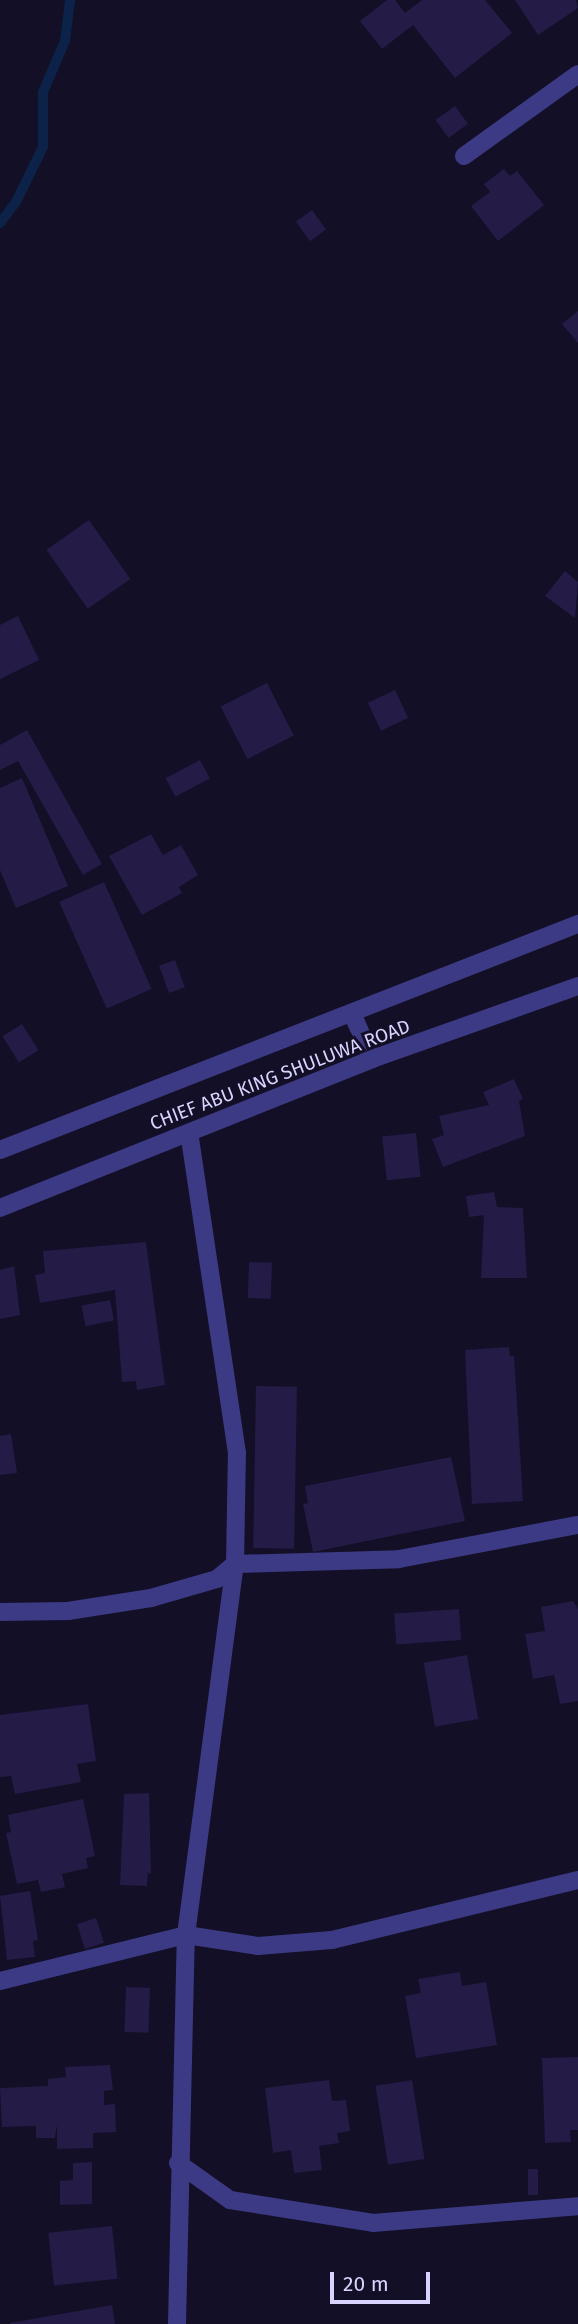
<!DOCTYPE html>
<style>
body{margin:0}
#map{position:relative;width:578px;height:2324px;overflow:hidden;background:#130f26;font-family:"Fira Sans",sans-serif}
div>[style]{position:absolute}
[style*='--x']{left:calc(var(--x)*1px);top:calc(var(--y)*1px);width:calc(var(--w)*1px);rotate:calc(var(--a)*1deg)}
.stream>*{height:10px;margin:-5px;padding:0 5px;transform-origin:5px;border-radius:5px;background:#0c2248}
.building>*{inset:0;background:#241b47;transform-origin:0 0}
.minor>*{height:18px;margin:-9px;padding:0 9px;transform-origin:9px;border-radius:9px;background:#3d3a85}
span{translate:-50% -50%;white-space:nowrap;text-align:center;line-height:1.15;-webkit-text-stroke:6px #130f26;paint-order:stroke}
.street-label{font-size:19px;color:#d9d4ff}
.scale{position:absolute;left:330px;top:2272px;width:100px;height:32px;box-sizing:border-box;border:4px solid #d9d4ff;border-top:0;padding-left:9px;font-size:21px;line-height:24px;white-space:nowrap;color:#d9d4ff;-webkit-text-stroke:5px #130f26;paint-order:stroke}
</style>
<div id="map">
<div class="stream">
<div style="--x:0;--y:223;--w:26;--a:-53"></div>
<div style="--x:16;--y:202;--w:61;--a:-63.9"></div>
<div style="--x:43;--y:147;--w:55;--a:-90"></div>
<div style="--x:43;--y:92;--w:56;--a:-66.7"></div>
<div style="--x:65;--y:41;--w:41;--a:-83"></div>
</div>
<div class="building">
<div style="clip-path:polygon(387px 0,395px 0,405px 13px,422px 0,485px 0,512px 33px,455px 78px,413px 25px,382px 49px,360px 21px)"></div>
<div style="clip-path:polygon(515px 0,576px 0,578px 8px,538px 35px)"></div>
<div style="left:455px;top:106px;width:22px;height:24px;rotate:54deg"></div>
<div style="clip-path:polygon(504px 169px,510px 176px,517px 171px,544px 205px,498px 241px,471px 206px,490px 192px,484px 184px)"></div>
<div style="left:312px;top:210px;width:24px;height:20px;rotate:54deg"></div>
<div style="clip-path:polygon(578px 311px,578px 343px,562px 324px)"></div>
<div style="left:89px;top:520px;width:72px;height:52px;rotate:55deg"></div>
<div style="clip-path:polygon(565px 571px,578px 582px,575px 618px,545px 596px)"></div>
<div style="clip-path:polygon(18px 616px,39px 660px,0 679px,0 625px)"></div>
<div style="left:267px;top:683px;width:59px;height:52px;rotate:63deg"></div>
<div style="left:395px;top:690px;width:31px;height:30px;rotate:65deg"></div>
<div style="clip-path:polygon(27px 730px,102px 864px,83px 875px,18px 761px,0 770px,0 745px)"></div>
<div style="left:200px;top:760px;width:21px;height:39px;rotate:62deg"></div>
<div style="clip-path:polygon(22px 778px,68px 886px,16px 908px,0 870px,0 788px)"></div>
<div style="clip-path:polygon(151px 834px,163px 855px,181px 845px,198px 875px,179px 887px,182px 893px,142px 915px,109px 856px)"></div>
<div style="left:104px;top:882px;width:117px;height:49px;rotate:66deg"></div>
<div style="left:175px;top:960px;width:29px;height:17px;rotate:70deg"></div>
<div style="left:22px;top:1024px;width:31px;height:23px;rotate:58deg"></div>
<div style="clip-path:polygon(514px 1079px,523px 1099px,519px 1101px,525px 1136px,443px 1167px,432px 1139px,444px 1135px,439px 1116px,489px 1105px,483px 1092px)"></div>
<div style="left:416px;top:1133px;width:44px;height:34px;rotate:84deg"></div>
<div style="clip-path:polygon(494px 1192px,497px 1207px,523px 1208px,527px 1278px,481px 1278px,484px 1215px,469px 1217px,466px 1196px)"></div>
<div style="clip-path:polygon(146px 1242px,165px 1385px,137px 1390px,136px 1381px,122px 1382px,115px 1290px,40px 1303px,35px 1275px,45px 1273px,43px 1251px)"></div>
<div style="left:249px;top:1262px;width:23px;height:36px;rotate:2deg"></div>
<div style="clip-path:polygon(14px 1266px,20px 1315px,0 1319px,0 1270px)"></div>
<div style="left:110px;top:1300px;width:21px;height:29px;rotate:79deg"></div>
<div style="clip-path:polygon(509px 1347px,510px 1356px,514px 1356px,523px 1501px,472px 1504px,465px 1350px)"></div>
<div style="left:256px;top:1386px;width:41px;height:162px;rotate:1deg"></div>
<div style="clip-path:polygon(11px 1434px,17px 1473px,0 1475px,0 1436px)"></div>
<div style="clip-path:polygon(451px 1457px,465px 1521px,313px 1552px,303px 1504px,308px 1503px,305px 1486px)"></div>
<div style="clip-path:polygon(573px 1601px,578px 1609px,578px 1701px,560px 1704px,554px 1675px,533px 1679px,525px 1634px,545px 1631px,541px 1607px)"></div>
<div style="left:459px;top:1609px;width:31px;height:65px;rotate:86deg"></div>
<div style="left:467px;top:1655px;width:65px;height:44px;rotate:80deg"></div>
<div style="clip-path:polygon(88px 1704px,96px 1761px,77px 1764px,81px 1782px,15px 1794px,11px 1776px,0 1777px,0 1715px)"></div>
<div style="clip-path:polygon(149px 1793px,151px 1874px,148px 1873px,147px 1886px,120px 1885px,124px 1794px)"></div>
<div style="clip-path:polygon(83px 1799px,95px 1856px,86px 1858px,88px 1868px,62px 1874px,65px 1887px,41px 1892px,38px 1880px,17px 1884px,6px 1833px,11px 1832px,8px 1815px)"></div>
<div style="clip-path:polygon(30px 1891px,38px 1940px,33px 1941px,35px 1957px,7px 1960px,0 1896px)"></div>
<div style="left:96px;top:1918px;width:26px;height:20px;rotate:72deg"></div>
<div style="clip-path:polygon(460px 1972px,462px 1986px,486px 1982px,497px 2045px,416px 2058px,405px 1996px,421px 1993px,418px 1979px)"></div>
<div style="left:126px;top:1987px;width:24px;height:45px;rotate:2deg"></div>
<div style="clip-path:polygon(578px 2057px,578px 2130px,570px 2130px,571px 2142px,545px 2143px,542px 2058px)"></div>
<div style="clip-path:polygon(110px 2065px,113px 2090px,104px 2091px,104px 2105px,115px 2104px,116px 2132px,93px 2133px,93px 2148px,57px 2149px,57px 2125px,55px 2138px,36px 2138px,36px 2126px,2px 2127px,0 2088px,48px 2086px,48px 2079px,66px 2077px,65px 2067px)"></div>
<div style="clip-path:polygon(329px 2080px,332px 2101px,346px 2100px,350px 2131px,337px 2133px,339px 2143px,319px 2146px,322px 2170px,294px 2173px,291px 2150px,273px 2153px,265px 2088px)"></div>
<div style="left:412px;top:2080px;width:80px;height:37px;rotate:81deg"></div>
<div style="clip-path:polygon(92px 2162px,92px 2204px,60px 2205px,60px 2181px,73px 2180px,73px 2163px)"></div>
<div style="left:528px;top:2169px;width:10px;height:26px"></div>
<div style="left:112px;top:2226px;width:53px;height:64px;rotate:84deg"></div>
<div style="clip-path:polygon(112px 2305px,115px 2324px,10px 2324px,10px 2323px)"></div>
</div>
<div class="minor">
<div style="--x:464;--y:156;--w:140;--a:-35.7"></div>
<div style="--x:352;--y:1013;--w:50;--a:66.5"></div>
<div style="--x:0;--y:1150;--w:621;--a:-21.36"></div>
<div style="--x:0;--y:1208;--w:401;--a:-21.8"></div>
<div style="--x:372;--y:1059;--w:219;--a:-19.5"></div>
<div style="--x:0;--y:1612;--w:68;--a:-0.8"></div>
<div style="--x:68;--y:1611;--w:84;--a:-8.9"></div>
<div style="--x:151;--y:1598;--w:69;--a:-16.1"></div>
<div style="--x:217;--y:1579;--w:23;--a:-40"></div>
<div style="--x:235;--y:1564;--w:164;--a:-1.7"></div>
<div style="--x:399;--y:1559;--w:182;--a:-10.8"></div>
<div style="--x:0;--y:1981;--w:192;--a:-13.9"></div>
<div style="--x:186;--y:1935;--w:73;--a:8.7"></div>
<div style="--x:258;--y:1946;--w:74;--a:-4.6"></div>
<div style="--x:332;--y:1940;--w:253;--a:-13.7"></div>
<div style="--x:178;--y:2163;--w:64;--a:35.4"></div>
<div style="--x:230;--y:2200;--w:145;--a:9.1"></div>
<div style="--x:373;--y:2223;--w:206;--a:-4.7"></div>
<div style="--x:177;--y:2324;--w:389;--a:-88.7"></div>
<div style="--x:186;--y:1935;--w:374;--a:-82.5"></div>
<div style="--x:235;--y:1564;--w:111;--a:-89"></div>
<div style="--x:237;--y:1453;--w:324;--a:-98.5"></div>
</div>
<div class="street-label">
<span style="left:280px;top:1075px;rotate:-21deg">CHIEF ABU KING SHULUWA ROAD</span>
</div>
<div class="scale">20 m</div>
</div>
